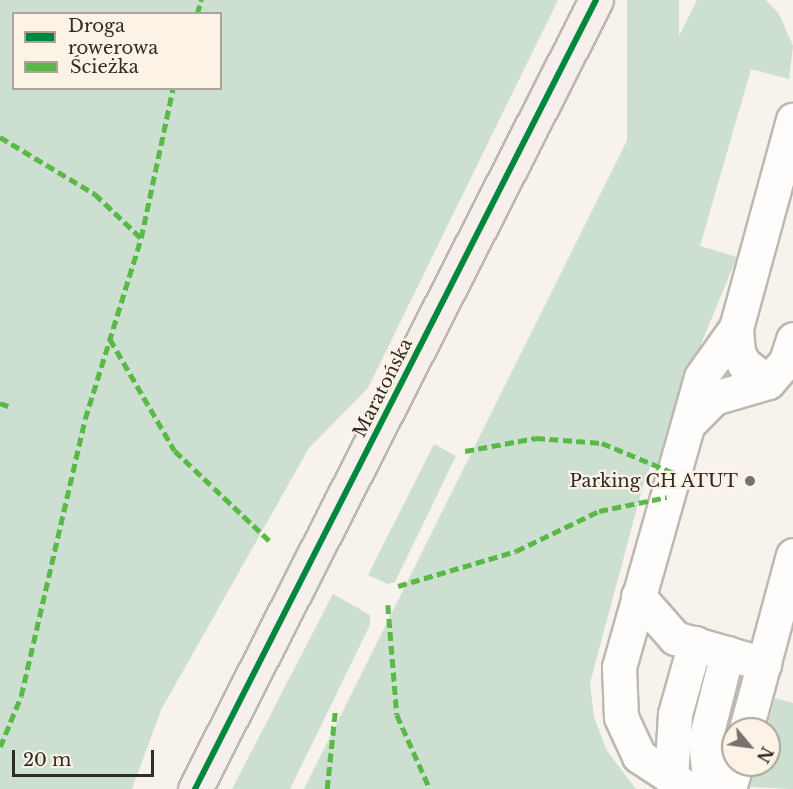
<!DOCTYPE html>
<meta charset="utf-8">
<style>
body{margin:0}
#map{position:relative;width:793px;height:789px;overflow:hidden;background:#f7f2eb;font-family:"Libre Baskerville",serif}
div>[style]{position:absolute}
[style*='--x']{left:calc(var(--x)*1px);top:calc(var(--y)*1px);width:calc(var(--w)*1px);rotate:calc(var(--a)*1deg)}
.green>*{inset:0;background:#ccdfd1;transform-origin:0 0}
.roads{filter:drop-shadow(2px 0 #bcb8b2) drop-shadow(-2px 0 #bcb8b2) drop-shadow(0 2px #bcb8b2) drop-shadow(0 -2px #bcb8b2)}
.minor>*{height:33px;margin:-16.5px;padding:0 16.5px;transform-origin:16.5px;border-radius:16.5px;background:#fefdfc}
.major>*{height:33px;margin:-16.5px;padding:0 16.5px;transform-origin:16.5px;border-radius:16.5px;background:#f6efec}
.quiet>*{height:4.5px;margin-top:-2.25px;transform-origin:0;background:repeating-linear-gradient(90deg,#58b947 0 9px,transparent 0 13.5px)}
.cycleway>*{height:6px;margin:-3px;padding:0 3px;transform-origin:3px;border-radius:3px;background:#00873e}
.dots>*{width:16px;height:16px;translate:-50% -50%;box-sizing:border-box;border:3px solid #fcf3e6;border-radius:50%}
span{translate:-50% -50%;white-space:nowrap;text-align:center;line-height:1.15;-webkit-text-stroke:4.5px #fcf3e6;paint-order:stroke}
.street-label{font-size:18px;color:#302d28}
.poi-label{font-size:18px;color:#302d28}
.right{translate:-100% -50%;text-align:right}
.legend{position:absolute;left:12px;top:12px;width:210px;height:78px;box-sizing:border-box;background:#fcf3e6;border:2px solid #aaa49a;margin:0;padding:8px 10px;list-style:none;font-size:18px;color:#302d28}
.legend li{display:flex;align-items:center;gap:12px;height:30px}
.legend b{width:30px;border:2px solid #aaa49a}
.north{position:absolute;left:721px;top:717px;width:60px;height:60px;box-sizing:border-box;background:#fcf3e6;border:2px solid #aaa49a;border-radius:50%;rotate:119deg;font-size:16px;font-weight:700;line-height:24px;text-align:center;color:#302d28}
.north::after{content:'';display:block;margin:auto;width:21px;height:27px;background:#76726c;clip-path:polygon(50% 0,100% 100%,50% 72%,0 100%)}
.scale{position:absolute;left:12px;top:750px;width:142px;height:27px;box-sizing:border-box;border:3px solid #302d28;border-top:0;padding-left:8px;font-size:18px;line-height:21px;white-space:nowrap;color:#302d28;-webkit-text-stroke:4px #fcf3e6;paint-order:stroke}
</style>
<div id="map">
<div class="green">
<div style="clip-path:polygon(evenodd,0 0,558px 0,368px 388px,309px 448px,161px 710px,132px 789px,0 789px,0 0,14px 14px,220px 14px,220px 88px,14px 88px,14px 14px)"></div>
<div style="left:627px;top:0;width:52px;height:466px"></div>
<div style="clip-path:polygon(697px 0,766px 0,779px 14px,793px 46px,789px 79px,751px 69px,700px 246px,737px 257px,644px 482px,590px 683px,594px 717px,607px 751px,636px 789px,304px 789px)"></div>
<div style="clip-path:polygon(434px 444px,456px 456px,395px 582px,388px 584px,368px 575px)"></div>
<div style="clip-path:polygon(333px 594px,370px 615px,370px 625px,290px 789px,232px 789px)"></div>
<div style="clip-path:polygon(775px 698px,793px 703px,793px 789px,750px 787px,756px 765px,769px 765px,767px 729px)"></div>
</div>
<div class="roads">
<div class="minor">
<div style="--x:768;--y:382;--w:30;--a:-143"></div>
<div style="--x:744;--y:364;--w:13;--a:-117"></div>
<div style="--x:738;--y:352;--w:24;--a:-95"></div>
<div style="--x:736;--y:328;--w:216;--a:-74.7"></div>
<div style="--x:691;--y:421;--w:33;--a:-45"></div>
<div style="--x:714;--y:398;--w:56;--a:-16.5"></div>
<div style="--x:768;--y:382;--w:28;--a:-49"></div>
<div style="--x:786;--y:361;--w:23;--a:-72"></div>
<div style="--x:638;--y:596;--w:56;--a:48.6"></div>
<div style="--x:675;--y:638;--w:93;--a:16.3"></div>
<div style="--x:746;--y:729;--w:180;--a:-74.9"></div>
<div style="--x:671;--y:779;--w:65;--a:-86.5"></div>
<div style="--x:675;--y:714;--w:74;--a:-74.3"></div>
<div style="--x:689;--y:789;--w:60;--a:-146.6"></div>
<div style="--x:639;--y:756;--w:43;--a:-114.8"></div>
<div style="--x:621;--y:717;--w:50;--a:-92.3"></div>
<div style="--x:619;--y:667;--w:301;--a:-74.2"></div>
<div style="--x:701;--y:377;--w:60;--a:-54.5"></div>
<div style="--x:710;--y:789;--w:49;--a:-95.8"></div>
<div style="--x:705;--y:740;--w:90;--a:-75.8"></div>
<div style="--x:729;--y:789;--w:25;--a:-74"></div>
</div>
<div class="major">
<div style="--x:195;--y:789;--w:885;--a:-63.06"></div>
</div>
</div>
<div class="quiet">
<div style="--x:197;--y:14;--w:15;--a:-74"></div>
<div style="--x:0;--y:137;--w:111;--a:31"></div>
<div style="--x:95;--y:194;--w:64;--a:43.7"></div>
<div style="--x:110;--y:339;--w:129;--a:59.9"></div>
<div style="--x:175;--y:451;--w:131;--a:43.5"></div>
<div style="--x:0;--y:403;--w:9;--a:21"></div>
<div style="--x:465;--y:451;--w:72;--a:-10.4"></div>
<div style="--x:536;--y:438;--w:66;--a:4.3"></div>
<div style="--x:602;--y:443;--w:78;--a:22.6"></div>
<div style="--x:398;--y:586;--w:123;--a:-16.5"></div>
<div style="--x:516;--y:551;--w:92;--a:-25.7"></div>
<div style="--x:599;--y:511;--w:69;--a:-11.6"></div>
<div style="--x:388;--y:605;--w:110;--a:85.3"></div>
<div style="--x:397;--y:715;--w:81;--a:66"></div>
<div style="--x:0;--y:747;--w:55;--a:-67.6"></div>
<div style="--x:21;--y:696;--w:284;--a:-77"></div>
<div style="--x:85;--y:419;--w:189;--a:-72.8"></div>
<div style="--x:141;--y:238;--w:153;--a:-78"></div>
<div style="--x:327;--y:789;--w:77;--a:-84.1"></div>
</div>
<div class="cycleway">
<div style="--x:195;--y:789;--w:885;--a:-63.06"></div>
</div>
<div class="dots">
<div style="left:750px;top:481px;background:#76726c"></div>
</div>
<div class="street-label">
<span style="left:383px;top:388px;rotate:-63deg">Maratońska</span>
</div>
<div class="poi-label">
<span class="right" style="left:738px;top:481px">Parking CH ATUT</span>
</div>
<ul class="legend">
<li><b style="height:8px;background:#00873e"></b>Droga rowerowa</li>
<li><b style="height:8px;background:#58b947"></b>Ścieżka</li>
</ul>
<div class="north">N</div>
<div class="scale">20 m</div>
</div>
